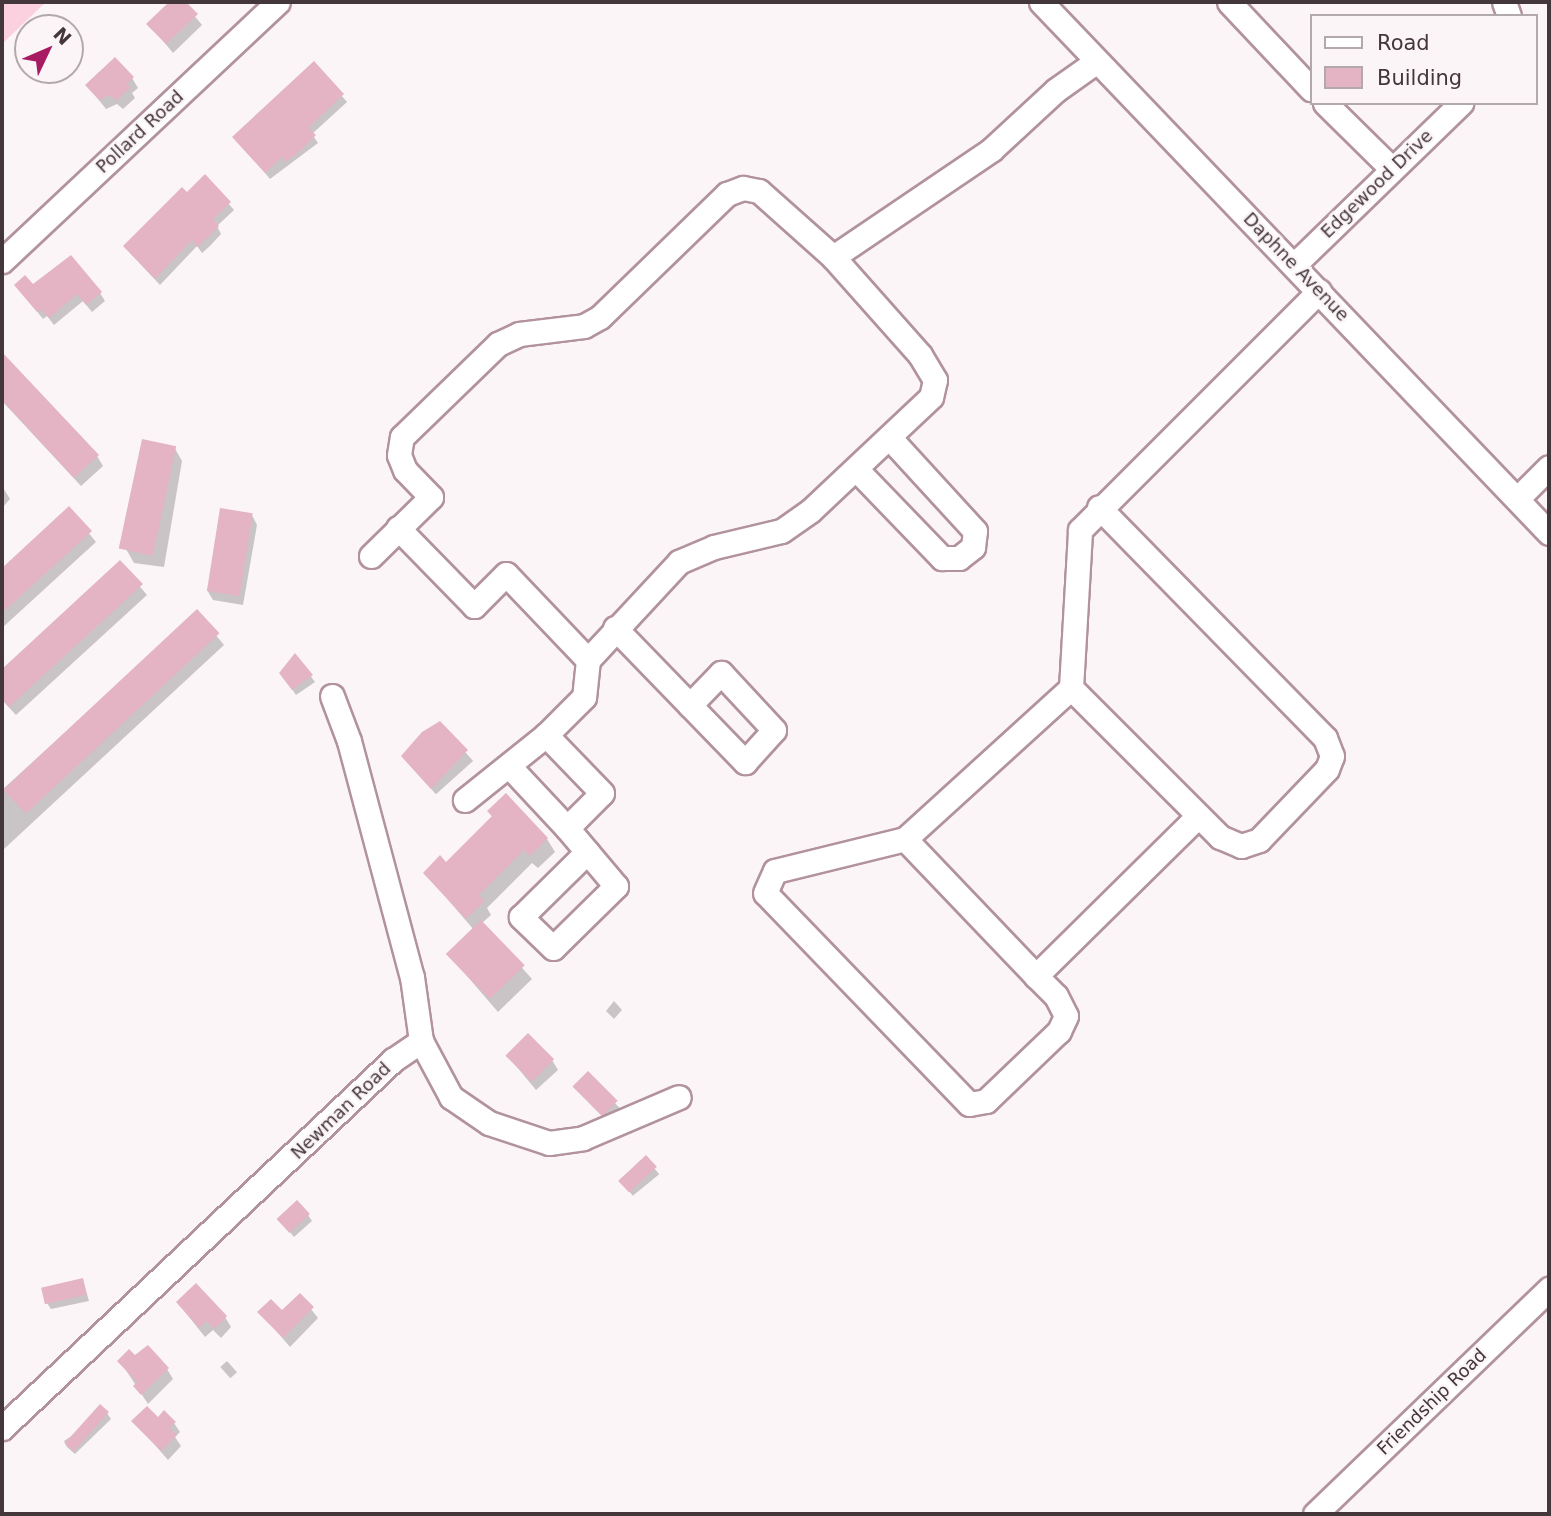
<!DOCTYPE html>
<style>
body{margin:0}
#map{position:relative;width:1551px;height:1516px;overflow:hidden;background:#fcf5f7;font-family:"DejaVu Sans",sans-serif}
div>[style]{position:absolute}
[style*='--x']{left:calc(var(--x)*1px);top:calc(var(--y)*1px);width:calc(var(--w)*1px);rotate:calc(var(--a)*1deg)}
.green>*{inset:0;background:#fbd1df}
.shadow>*{inset:0;background:#0003;transform-origin:0 0}
.building>*{inset:0;background:#e4b4c4;transform-origin:0 0}
.roads{filter:drop-shadow(2px 0 #b2939d) drop-shadow(-2px 0 #b2939d) drop-shadow(0 2px #b2939d) drop-shadow(0 -2px #b2939d)}
.minor>*{height:23px;margin:-11.5px;padding:0 11.5px;transform-origin:11.5px;border-radius:11.5px;background:#fff}
span{translate:-50% -50%;white-space:nowrap;text-align:center;line-height:1.15;-webkit-text-stroke:5px #fcf5f7;paint-order:stroke}
.street-label{font-size:18px;color:#44373c}
.frame{position:absolute;inset:0;border:4px solid #44373c;pointer-events:none}
.legend{position:absolute;left:1310px;top:14px;width:228px;height:91px;box-sizing:border-box;background:#fcf5f7;border:2px solid #b2a9ac;margin:0;padding:9px 12px;list-style:none;font-size:21px;color:#44373c}
.legend li{display:flex;align-items:center;gap:14px;height:35px}
.legend b{width:35px;border:2px solid #b2a9ac}
.north{position:absolute;left:14px;top:14px;width:70px;height:70px;box-sizing:border-box;background:#fcf5f7;border:2px solid #b2a9ac;border-radius:50%;rotate:46deg;font-size:19px;font-weight:700;line-height:28px;text-align:center;color:#44373c}
.north::after{content:'';display:block;margin:auto;width:24px;height:32px;background:#a61b61;clip-path:polygon(50% 0,100% 100%,50% 72%,0 100%)}
</style>
<div id="map">
<div class="green">
<div style="clip-path:polygon(2px 2px,46px 2px,2px 44px)"></div>
</div>
<div class="shadow">
<div style="clip-path:polygon(172px 2px,183px 2px,202px 25px,173px 53px,149px 24px)"></div>
<div style="clip-path:polygon(314px 64px,347px 102px,312px 134px,318px 143px,270px 179px,235px 137px)"></div>
<div style="clip-path:polygon(132px 78px,138px 88px,132px 93px,135px 98px,123px 109px,117px 104px,106px 109px,87px 85px)"></div>
<div style="clip-path:polygon(205px 177px,234px 210px,217px 226px,221px 234px,210px 246px,202px 253px,197px 246px,160px 285px,130px 253px)"></div>
<div style="clip-path:polygon(16px 285px,100px 293px,105px 301px,92px 312px,83px 301px,54px 325px,47px 316px,43px 319px)"></div>
<div style="clip-path:polygon(2px 355px,97px 456px,103px 466px,81px 486px,2px 401px)"></div>
<div style="clip-path:polygon(174px 447px,182px 461px,164px 567px,134px 563px,126px 549px)"></div>
<div style="clip-path:polygon(2px 486px,10px 499px,2px 508px)"></div>
<div style="clip-path:polygon(69px 509px,96px 542px,2px 628px,2px 571px)"></div>
<div style="clip-path:polygon(252px 515px,257px 525px,243px 605px,213px 600px,207px 590px)"></div>
<div style="clip-path:polygon(120px 563px,147px 595px,16px 715px,2px 700px,2px 672px)"></div>
<div style="clip-path:polygon(197px 612px,224px 645px,4px 849px,2px 790px)"></div>
<div style="clip-path:polygon(295px 655px,315px 682px,296px 695px,281px 674px)"></div>
<div style="left:439px;top:723px;width:51px;height:50px;rotate:48deg"></div>
<div style="clip-path:polygon(489px 812px,547px 839px,555px 852px,538px 868px,532px 863px,487px 908px,491px 915px,482px 923px,532px 979px,498px 1012px,448px 954px,474px 930px,425px 873px,446px 864px,493px 818px)"></div>
<div style="clip-path:polygon(614px 1001px,622px 1010px,614px 1019px,606px 1011px)"></div>
<div style="clip-path:polygon(507px 1055px,552px 1060px,558px 1070px,536px 1090px)"></div>
<div style="left:588px;top:1073px;width:47px;height:18px;rotate:48deg"></div>
<div style="left:646px;top:1158px;width:21px;height:34px;rotate:51deg"></div>
<div style="clip-path:polygon(308px 1215px,312px 1221px,294px 1237px,279px 1219px)"></div>
<div style="clip-path:polygon(83px 1280px,89px 1301px,51px 1309px,47px 1303px)"></div>
<div style="clip-path:polygon(300px 1295px,318px 1318px,290px 1347px,260px 1312px,282px 1313px)"></div>
<div style="clip-path:polygon(178px 1303px,225px 1317px,231px 1327px,221px 1338px,213px 1330px,205px 1337px)"></div>
<div style="clip-path:polygon(135px 1358px,167px 1369px,173px 1379px,148px 1404px,120px 1361px)"></div>
<div style="left:227px;top:1361px;width:15px;height:9px;rotate:48deg"></div>
<div style="clip-path:polygon(107px 1413px,111px 1419px,75px 1454px,67px 1447px,64px 1441px)"></div>
<div style="clip-path:polygon(158px 1419px,174px 1423px,180px 1432px,175px 1437px,181px 1446px,168px 1460px,134px 1421px)"></div>
</div>
<div class="building">
<div style="clip-path:polygon(169px 2px,186px 2px,198px 14px,166px 44px,146px 24px)"></div>
<div style="clip-path:polygon(115px 57px,134px 77px,127px 84px,130px 88px,116px 101px,110px 95px,99px 100px,85px 85px)"></div>
<div style="clip-path:polygon(314px 61px,344px 94px,308px 128px,316px 135px,300px 151px,286px 162px,282px 157px,265px 173px,232px 137px)"></div>
<div style="clip-path:polygon(205px 174px,231px 202px,213px 219px,219px 226px,206px 239px,197px 247px,192px 240px,155px 279px,123px 246px,182px 187px,187px 192px)"></div>
<div style="clip-path:polygon(71px 255px,102px 292px,86px 305px,77px 294px,49px 318px,41px 309px,37px 312px,14px 285px,25px 275px,33px 284px)"></div>
<div style="clip-path:polygon(2px 352px,99px 455px,74px 478px,2px 400px)"></div>
<div style="left:142px;top:439px;width:35px;height:112px;rotate:12deg"></div>
<div style="clip-path:polygon(69px 506px,92px 531px,2px 613px,2px 568px)"></div>
<div style="left:220px;top:508px;width:33px;height:84px;rotate:9deg"></div>
<div style="clip-path:polygon(120px 560px,143px 584px,9px 707px,2px 699px,2px 669px)"></div>
<div style="left:197px;top:609px;width:33px;height:265px;rotate:47deg"></div>
<div style="clip-path:polygon(295px 653px,313px 675px,292px 690px,279px 673px)"></div>
<div style="clip-path:polygon(440px 721px,468px 750px,431px 789px,401px 756px,422px 732px)"></div>
<div style="clip-path:polygon(506px 793px,548px 838px,530px 856px,524px 850px,479px 895px,485px 901px,466px 919px,423px 873px,440px 855px,446px 862px,492px 816px,487px 811px)"></div>
<div style="left:481px;top:920px;width:63px;height:49px;rotate:46deg"></div>
<div style="left:528px;top:1033px;width:37px;height:32px;rotate:45deg"></div>
<div style="left:588px;top:1071px;width:42px;height:22px;rotate:45deg"></div>
<div style="left:646px;top:1155px;width:16px;height:38px;rotate:47deg"></div>
<div style="left:297px;top:1200px;width:19px;height:28px;rotate:47deg"></div>
<div style="left:83px;top:1278px;width:17px;height:43px;rotate:77deg"></div>
<div style="clip-path:polygon(196px 1283px,227px 1316px,215px 1329px,206px 1321px,199px 1328px,176px 1302px)"></div>
<div style="clip-path:polygon(300px 1293px,314px 1307px,283px 1338px,257px 1312px,271px 1299px,282px 1310px)"></div>
<div style="clip-path:polygon(148px 1345px,169px 1368px,141px 1395px,133px 1386px,137px 1382px,117px 1361px,129px 1349px,135px 1355px)"></div>
<div style="left:100px;top:1404px;width:12px;height:53px;rotate:42deg"></div>
<div style="clip-path:polygon(147px 1406px,158px 1417px,164px 1410px,176px 1422px,169px 1428px,177px 1435px,161px 1451px,131px 1421px)"></div>
</div>
<div class="roads">
<div class="minor">
<div style="--x:1041;--y:2;--w:735;--a:46.27"></div>
<div style="--x:1229;--y:2;--w:120;--a:46.7"></div>
<div style="--x:1504;--y:2;--w:15;--a:70"></div>
<div style="--x:1325;--y:103;--w:94;--a:44.6"></div>
<div style="--x:833;--y:257;--w:191;--a:-34.1"></div>
<div style="--x:991;--y:150;--w:88;--a:-42.7"></div>
<div style="--x:1056;--y:90;--w:50;--a:-35.3"></div>
<div style="--x:2;--y:261;--w:378;--a:-43.2"></div>
<div style="--x:1294;--y:265;--w:233;--a:-44.1"></div>
<div style="--x:856;--y:469;--w:124;--a:46"></div>
<div style="--x:942;--y:558;--w:17;--a:0"></div>
<div style="--x:959;--y:558;--w:18;--a:-38"></div>
<div style="--x:973;--y:547;--w:16;--a:-83"></div>
<div style="--x:975;--y:531;--w:127;--a:-132.5"></div>
<div style="--x:1517;--y:499;--w:45;--a:-45"></div>
<div style="--x:398;--y:528;--w:109;--a:45.7"></div>
<div style="--x:474;--y:606;--w:45;--a:-45"></div>
<div style="--x:506;--y:574;--w:119;--a:46.4"></div>
<div style="--x:588;--y:660;--w:37;--a:96"></div>
<div style="--x:584;--y:697;--w:54;--a:135"></div>
<div style="--x:546;--y:735;--w:104;--a:141.3"></div>
<div style="--x:371;--y:556;--w:84;--a:-44.5"></div>
<div style="--x:431;--y:497;--w:37;--a:-134"></div>
<div style="--x:405;--y:470;--w:16;--a:-112"></div>
<div style="--x:399;--y:455;--w:18;--a:-81"></div>
<div style="--x:402;--y:437;--w:134;--a:-44.1"></div>
<div style="--x:498;--y:344;--w:23;--a:-25"></div>
<div style="--x:519;--y:334;--w:65;--a:-7"></div>
<div style="--x:584;--y:326;--w:18;--a:-29"></div>
<div style="--x:600;--y:317;--w:177;--a:-44.1"></div>
<div style="--x:727;--y:194;--w:17;--a:-21"></div>
<div style="--x:743;--y:188;--w:16;--a:11"></div>
<div style="--x:759;--y:191;--w:99;--a:41.7"></div>
<div style="--x:833;--y:257;--w:131;--a:48.4"></div>
<div style="--x:920;--y:355;--w:29;--a:59"></div>
<div style="--x:935;--y:380;--w:17;--a:103"></div>
<div style="--x:931;--y:397;--w:166;--a:136.7"></div>
<div style="--x:810;--y:511;--w:35;--a:145"></div>
<div style="--x:781;--y:531;--w:69;--a:166.6"></div>
<div style="--x:714;--y:547;--w:38;--a:157"></div>
<div style="--x:679;--y:562;--w:134;--a:132.9"></div>
<div style="--x:615;--y:628;--w:187;--a:45.9"></div>
<div style="--x:745;--y:762;--w:43;--a:-47.8"></div>
<div style="--x:774;--y:730;--w:78;--a:-132.9"></div>
<div style="--x:721;--y:673;--w:45;--a:134.1"></div>
<div style="--x:1071;--y:688;--w:211;--a:45"></div>
<div style="--x:1220;--y:837;--w:23;--a:23"></div>
<div style="--x:1241;--y:846;--w:19;--a:-18"></div>
<div style="--x:1259;--y:840;--w:98;--a:-46.2"></div>
<div style="--x:1327;--y:769;--w:14;--a:-69"></div>
<div style="--x:1332;--y:756;--w:19;--a:-111"></div>
<div style="--x:1325;--y:738;--w:323;--a:-134.4"></div>
<div style="--x:332;--y:696;--w:48;--a:69.3"></div>
<div style="--x:349;--y:741;--w:244;--a:75.1"></div>
<div style="--x:412;--y:977;--w:65;--a:82"></div>
<div style="--x:421;--y:1041;--w:64;--a:61.8"></div>
<div style="--x:451;--y:1097;--w:46;--a:34.4"></div>
<div style="--x:489;--y:1123;--w:63;--a:18.4"></div>
<div style="--x:549;--y:1143;--w:34;--a:-8"></div>
<div style="--x:583;--y:1138;--w:104;--a:-23.1"></div>
<div style="--x:509;--y:766;--w:85;--a:46.9"></div>
<div style="--x:567;--y:828;--w:49;--a:-45"></div>
<div style="--x:602;--y:793;--w:81;--a:-134"></div>
<div style="--x:1198;--y:816;--w:228;--a:135.4"></div>
<div style="--x:1036;--y:976;--w:28;--a:45"></div>
<div style="--x:1056;--y:996;--w:22;--a:63"></div>
<div style="--x:1066;--y:1016;--w:17;--a:115"></div>
<div style="--x:1059;--y:1031;--w:101;--a:136.2"></div>
<div style="--x:986;--y:1101;--w:17;--a:170"></div>
<div style="--x:969;--y:1104;--w:293;--a:-134"></div>
<div style="--x:765;--y:893;--w:24;--a:-66"></div>
<div style="--x:775;--y:871;--w:134;--a:-13.8"></div>
<div style="--x:905;--y:839;--w:224;--a:-42.3"></div>
<div style="--x:1071;--y:688;--w:158;--a:-86.7"></div>
<div style="--x:1080;--y:530;--w:338;--a:-45"></div>
<div style="--x:567;--y:828;--w:76;--a:49.8"></div>
<div style="--x:616;--y:886;--w:88;--a:135.5"></div>
<div style="--x:553;--y:948;--w:45;--a:-135.9"></div>
<div style="--x:521;--y:917;--w:93;--a:-44.6"></div>
<div style="--x:905;--y:839;--w:190;--a:46.3"></div>
<div style="--x:2;--y:1428;--w:537;--a:-43.26"></div>
<div style="--x:393;--y:1060;--w:34;--a:-34"></div>
<div style="--x:1315;--y:1514;--w:325;--a:-43.9"></div>
</div>
</div>
<div class="street-label">
<span style="left:140px;top:132px;rotate:-43deg">Pollard Road</span>
<span style="left:1377px;top:184px;rotate:-44deg">Edgewood Drive</span>
<span style="left:1296px;top:267px;rotate:46deg">Daphne Avenue</span>
<span style="left:341px;top:1111px;rotate:-44deg">Newman Road</span>
<span style="left:1432px;top:1402px;rotate:-44deg">Friendship Road</span>
</div>
<div class="frame"></div>
<ul class="legend">
<li><b style="height:9px;background:#fff"></b>Road</li>
<li><b style="height:19px;background:#e4b4c4"></b>Building</li>
</ul>
<div class="north">N</div>
</div>
